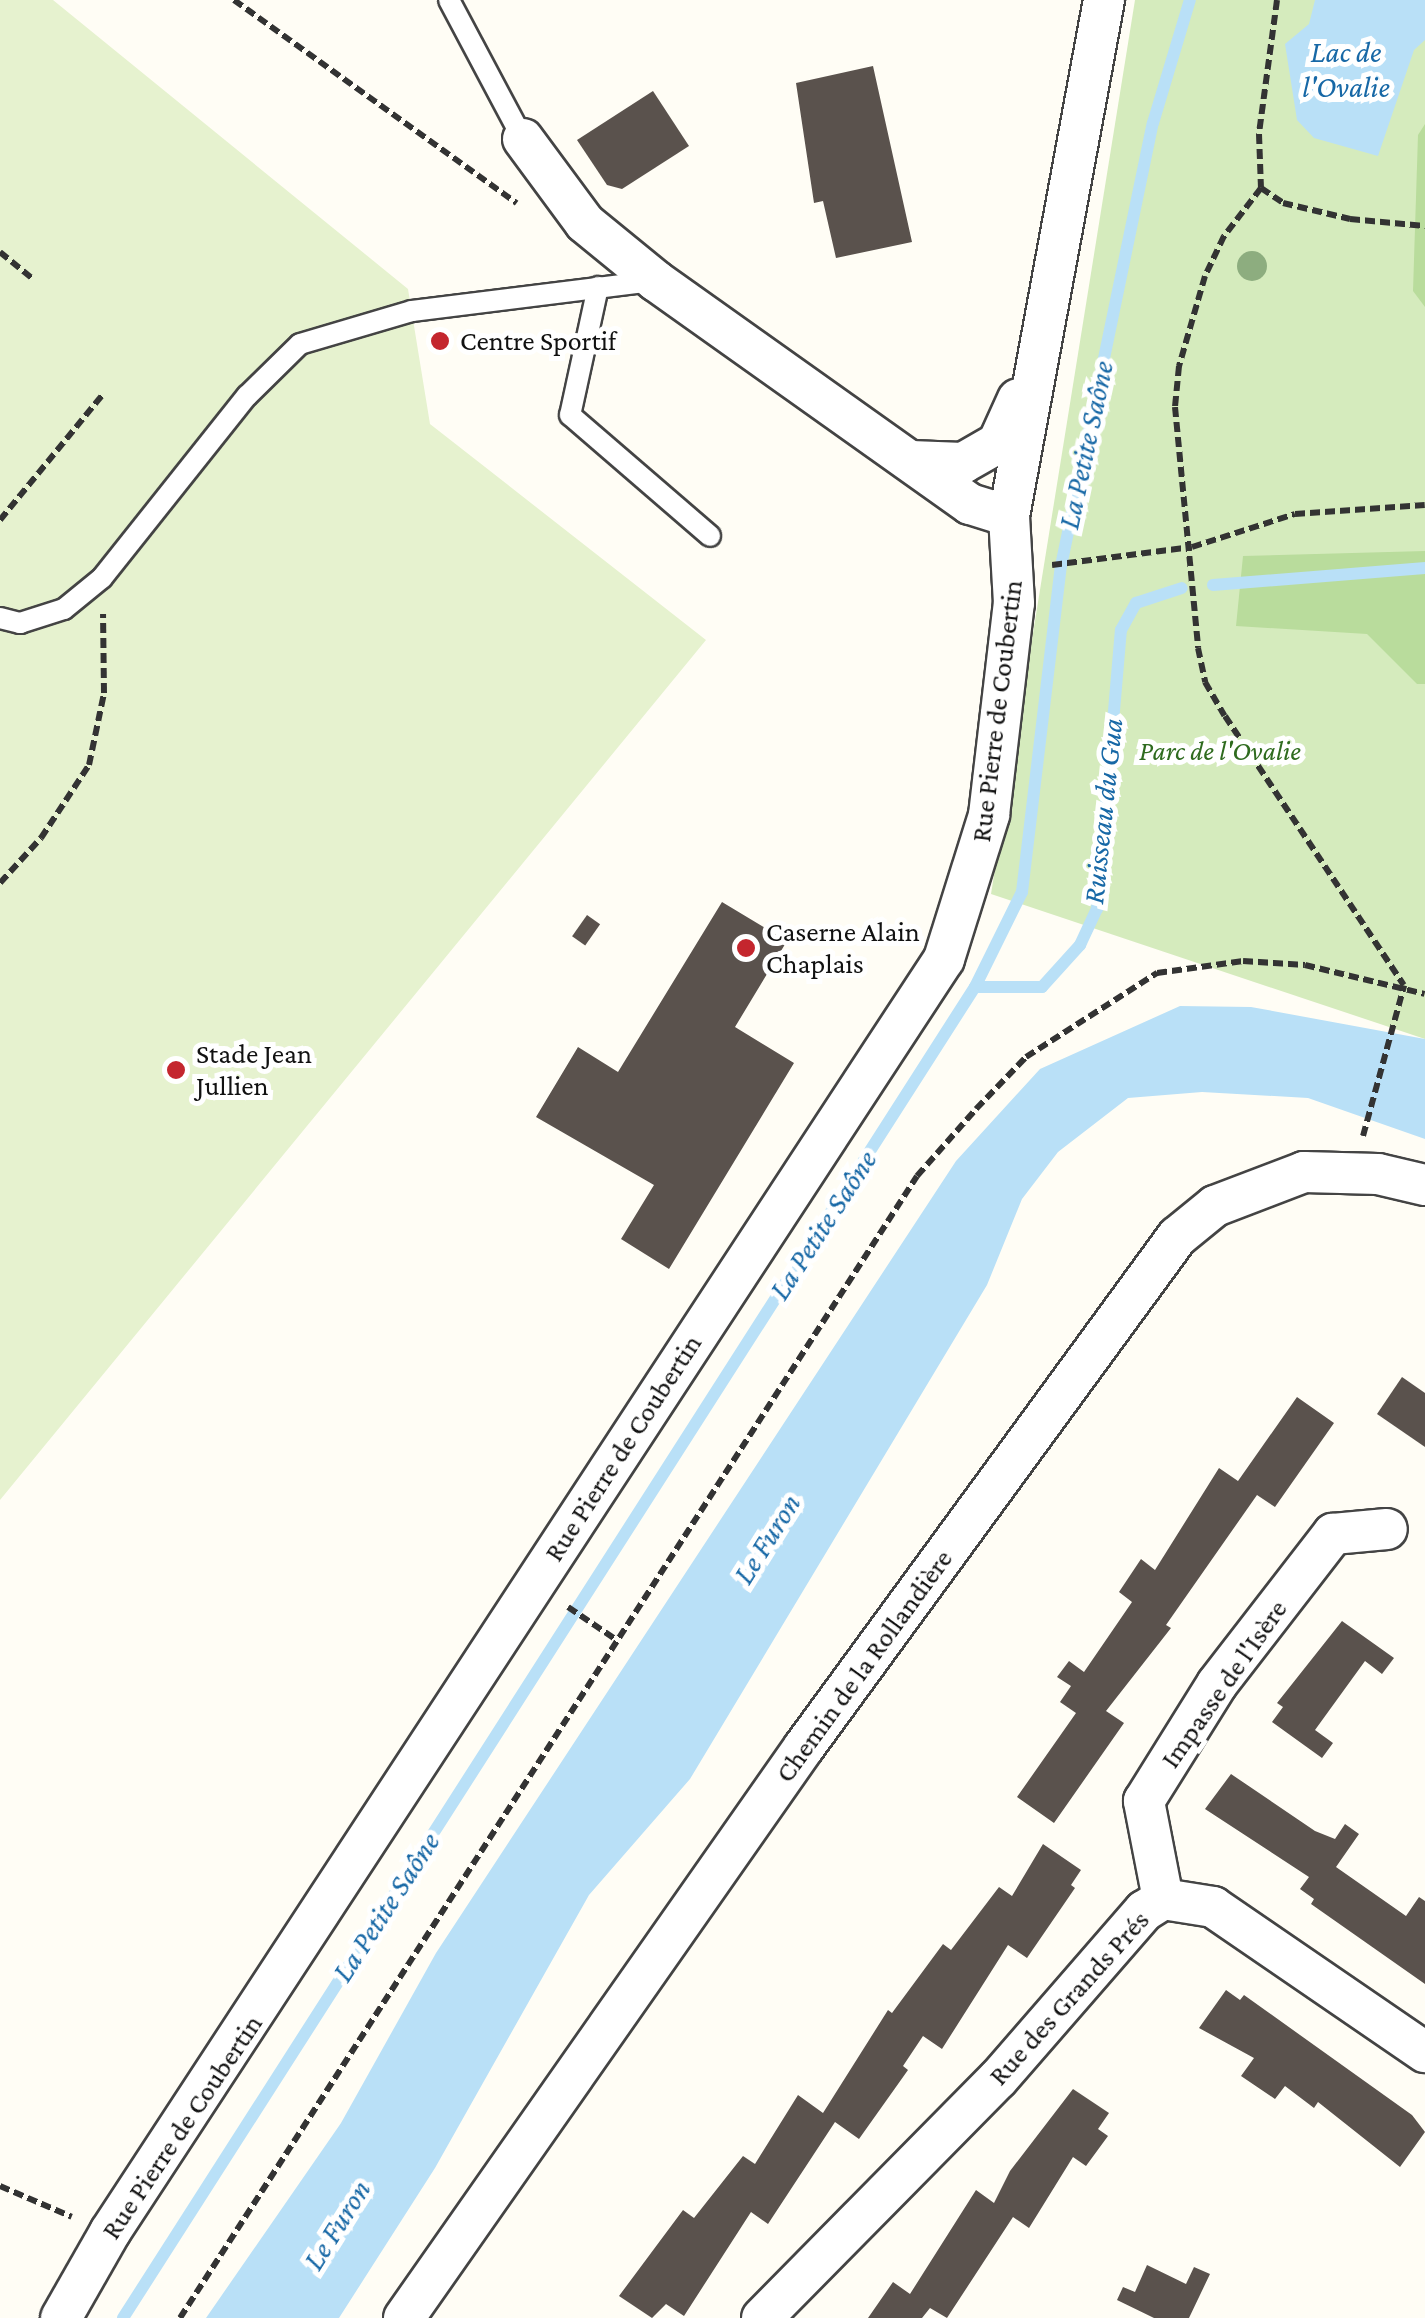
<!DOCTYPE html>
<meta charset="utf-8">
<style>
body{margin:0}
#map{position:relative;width:1425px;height:2318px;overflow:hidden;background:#fffdf5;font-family:"Crimson Pro",serif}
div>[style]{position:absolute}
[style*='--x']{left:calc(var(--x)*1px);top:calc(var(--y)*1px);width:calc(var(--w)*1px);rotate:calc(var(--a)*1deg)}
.green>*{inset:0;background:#d5ebbd}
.forest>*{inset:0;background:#b9dc9c}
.pitch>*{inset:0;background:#e6f2cf}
.water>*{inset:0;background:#b9e0f7}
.stream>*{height:12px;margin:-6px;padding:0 6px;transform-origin:6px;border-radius:6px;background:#b9e0f7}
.building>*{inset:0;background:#5a524d;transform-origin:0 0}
.path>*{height:6px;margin-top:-3px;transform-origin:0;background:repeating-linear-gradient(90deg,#333 0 10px,transparent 0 15px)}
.roads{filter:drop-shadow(2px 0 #444) drop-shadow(-2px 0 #444) drop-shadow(0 2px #444) drop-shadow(0 -2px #444)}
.lane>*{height:20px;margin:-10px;padding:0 10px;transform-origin:10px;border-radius:10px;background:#fff}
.street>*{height:40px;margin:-20px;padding:0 20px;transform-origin:20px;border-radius:20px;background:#fff}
.trees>*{width:30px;height:30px;margin:-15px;border-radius:50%;background:#8dad7f}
.dots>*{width:28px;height:28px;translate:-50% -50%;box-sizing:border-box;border:5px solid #fff;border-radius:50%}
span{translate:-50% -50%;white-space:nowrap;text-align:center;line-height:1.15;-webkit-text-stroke:10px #fff;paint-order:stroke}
.poi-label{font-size:28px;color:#111}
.left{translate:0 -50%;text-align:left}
.street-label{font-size:28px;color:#111}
.park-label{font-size:28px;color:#2f6b1f;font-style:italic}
.water-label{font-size:30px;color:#1768a6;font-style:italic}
</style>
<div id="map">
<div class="green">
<div style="clip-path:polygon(1135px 0,1425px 0,1425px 1039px,991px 894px)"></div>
</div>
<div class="forest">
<div style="clip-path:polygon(1425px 124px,1425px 307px,1413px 291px,1418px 135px)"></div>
<div style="clip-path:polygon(1425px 551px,1425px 684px,1417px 684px,1367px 634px,1236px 626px,1243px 556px)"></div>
</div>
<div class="pitch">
<div style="clip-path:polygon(0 0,53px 0,408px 289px,430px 424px,706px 640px,0 1500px)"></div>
</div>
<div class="water">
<div style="clip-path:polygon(1315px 0,1425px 0,1425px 40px,1414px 50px,1378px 156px,1314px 138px,1297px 120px,1285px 44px,1309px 24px)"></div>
<div style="clip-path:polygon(1180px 1006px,1251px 1007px,1425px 1039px,1425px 1139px,1308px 1098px,1202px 1092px,1128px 1098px,1058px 1152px,1022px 1199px,987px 1285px,690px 1779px,589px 1895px,435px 2168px,339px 2318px,206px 2318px,341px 2123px,436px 1953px,956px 1161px,1040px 1069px)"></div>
</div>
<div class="stream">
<div style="--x:1213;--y:585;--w:213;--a:-4.6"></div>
<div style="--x:975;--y:987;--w:67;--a:0"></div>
<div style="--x:1042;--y:987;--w:57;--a:-47.9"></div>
<div style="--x:1080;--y:945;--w:40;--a:-65"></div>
<div style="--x:1097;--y:909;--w:280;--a:-85.1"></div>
<div style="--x:1121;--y:630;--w:31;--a:-61"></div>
<div style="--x:1136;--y:603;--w:48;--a:-18.1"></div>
<div style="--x:123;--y:2318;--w:1580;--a:-57.38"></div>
<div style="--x:975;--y:987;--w:106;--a:-63.7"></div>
<div style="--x:1022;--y:892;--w:328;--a:-83.2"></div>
<div style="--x:1061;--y:566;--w:452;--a:-78.3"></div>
<div style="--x:1153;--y:123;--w:128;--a:-73.3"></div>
</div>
<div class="building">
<div style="clip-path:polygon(873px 66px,912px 242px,836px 258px,823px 201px,814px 203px,796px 83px)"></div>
<div style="clip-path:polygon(653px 91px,689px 146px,622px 189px,607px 185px,577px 140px)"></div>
<div style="clip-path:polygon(722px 902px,787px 941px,735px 1027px,794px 1063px,669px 1269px,621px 1239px,654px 1185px,536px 1117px,578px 1047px,618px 1072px)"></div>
<div style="left:587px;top:915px;width:16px;height:26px;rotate:35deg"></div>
<div style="clip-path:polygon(1402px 1377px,1425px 1393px,1425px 1447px,1377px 1414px)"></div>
<div style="clip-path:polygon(1297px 1397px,1334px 1423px,1275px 1507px,1257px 1495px,1166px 1625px,1171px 1628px,1106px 1711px,1124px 1723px,1054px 1823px,1017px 1797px,1076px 1713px,1060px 1702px,1071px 1686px,1057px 1677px,1069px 1661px,1084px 1672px,1132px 1602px,1119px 1592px,1141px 1559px,1155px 1570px,1219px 1468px,1238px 1481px)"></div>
<div style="clip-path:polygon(1342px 1621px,1394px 1658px,1382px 1674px,1365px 1661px,1315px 1730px,1333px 1743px,1322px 1758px,1272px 1722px,1283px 1707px,1277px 1703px)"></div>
<div style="clip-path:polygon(1231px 1774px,1315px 1831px,1335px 1839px,1345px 1824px,1359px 1834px,1336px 1867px,1406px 1916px,1419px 1897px,1425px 1901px,1425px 1984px,1311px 1904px,1314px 1899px,1300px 1889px,1309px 1877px,1205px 1809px)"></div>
<div style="clip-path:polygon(1043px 1844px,1081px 1870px,1071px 1885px,1075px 1888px,1027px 1958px,1008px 1945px,942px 2049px,923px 2036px,903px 2066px,908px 2070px,859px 2139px,835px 2122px,768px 2224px,751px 2212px,684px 2316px,666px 2304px,652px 2318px,619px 2296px,683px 2210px,694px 2218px,743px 2156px,755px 2164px,798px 2095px,823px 2113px,888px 2010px,892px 2013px,943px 1944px,951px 1950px,999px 1887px,1012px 1896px)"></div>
<div style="clip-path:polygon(1226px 1990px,1240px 2000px,1244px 1995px,1412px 2115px,1425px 2132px,1400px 2167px,1318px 2102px,1314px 2108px,1285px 2086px,1275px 2099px,1241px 2076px,1254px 2058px,1199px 2028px)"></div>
<div style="clip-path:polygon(1073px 2089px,1109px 2113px,1098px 2129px,1108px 2136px,1086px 2166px,1073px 2157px,1029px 2228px,1013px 2217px,947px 2318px,930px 2308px,922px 2318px,868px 2318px,893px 2282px,910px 2294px,976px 2190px,994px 2203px,1010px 2171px)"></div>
<div style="clip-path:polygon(1147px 2265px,1186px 2284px,1194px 2267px,1210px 2274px,1189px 2318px,1154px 2318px,1117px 2300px,1123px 2287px,1135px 2292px)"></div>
</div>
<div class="path">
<div style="--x:234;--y:0;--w:348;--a:35.7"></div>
<div style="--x:1277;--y:0;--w:135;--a:97.7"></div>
<div style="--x:1259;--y:134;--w:54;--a:87.9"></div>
<div style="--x:1261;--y:188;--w:61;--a:127.6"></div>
<div style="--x:1224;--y:236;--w:44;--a:115.4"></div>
<div style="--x:1205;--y:276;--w:94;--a:106.1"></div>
<div style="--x:1179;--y:366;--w:41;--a:95.6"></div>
<div style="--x:1175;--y:407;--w:242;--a:84.5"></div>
<div style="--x:1198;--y:648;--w:35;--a:78"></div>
<div style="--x:1205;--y:682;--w:39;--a:60"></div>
<div style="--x:1225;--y:716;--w:323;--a:56.4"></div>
<div style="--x:1261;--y:188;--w:27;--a:34"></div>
<div style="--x:1283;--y:203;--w:69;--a:13.4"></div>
<div style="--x:1350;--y:219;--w:75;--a:5.3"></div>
<div style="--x:0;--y:252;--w:43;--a:39.3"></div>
<div style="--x:0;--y:520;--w:164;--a:-50.7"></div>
<div style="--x:1052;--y:565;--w:141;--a:-7.3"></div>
<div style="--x:1192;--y:547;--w:108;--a:-17.8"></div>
<div style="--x:1295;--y:514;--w:130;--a:-4"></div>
<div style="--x:0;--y:883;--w:61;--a:-47.7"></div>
<div style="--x:41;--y:838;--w:87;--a:-56.7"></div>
<div style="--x:89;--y:765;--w:74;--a:-78.2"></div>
<div style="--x:104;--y:693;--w:79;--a:-90.7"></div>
<div style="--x:1363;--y:1136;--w:156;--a:-74.7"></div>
<div style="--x:568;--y:1607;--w:57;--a:34.2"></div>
<div style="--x:0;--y:2186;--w:78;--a:23.3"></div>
<div style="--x:180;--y:2318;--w:1359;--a:-57.16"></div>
<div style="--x:917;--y:1176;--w:89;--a:-48.6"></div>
<div style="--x:976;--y:1109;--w:72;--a:-46.1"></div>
<div style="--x:1026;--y:1057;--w:156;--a:-32.7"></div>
<div style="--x:1157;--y:973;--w:87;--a:-7.9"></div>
<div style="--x:1243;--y:961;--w:62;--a:3.7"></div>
<div style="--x:1305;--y:965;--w:123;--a:13.6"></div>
</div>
<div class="roads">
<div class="lane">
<div style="--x:449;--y:0;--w:157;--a:62"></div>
<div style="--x:598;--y:287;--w:131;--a:102.3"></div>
<div style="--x:570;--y:415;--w:185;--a:40.8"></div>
<div style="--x:0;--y:618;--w:21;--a:14"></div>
<div style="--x:20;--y:623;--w:46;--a:-17.7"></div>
<div style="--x:64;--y:609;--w:49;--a:-39.2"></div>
<div style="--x:102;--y:578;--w:233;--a:-51.5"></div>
<div style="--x:247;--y:396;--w:74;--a:-44.5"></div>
<div style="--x:300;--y:344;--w:117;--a:-16.4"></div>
<div style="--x:412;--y:311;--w:244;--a:-7.1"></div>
</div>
<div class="street">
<div style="--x:523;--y:139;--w:104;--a:53.6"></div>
<div style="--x:585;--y:223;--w:92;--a:39.2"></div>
<div style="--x:656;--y:281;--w:385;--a:35.4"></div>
<div style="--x:970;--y:504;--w:41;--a:17.1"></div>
<div style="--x:911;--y:461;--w:52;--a:2.2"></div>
<div style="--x:963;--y:463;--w:40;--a:-29.7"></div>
<div style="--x:998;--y:443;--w:48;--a:-65.6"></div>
<div style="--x:1163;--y:1899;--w:100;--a:-101"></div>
<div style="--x:1144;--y:1801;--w:138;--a:-58"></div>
<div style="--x:1217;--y:1684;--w:190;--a:-52.3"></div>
<div style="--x:1333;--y:1534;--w:54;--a:-5.3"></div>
<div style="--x:61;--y:2318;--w:99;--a:-60.3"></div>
<div style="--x:110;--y:2232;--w:1522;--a:-56.77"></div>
<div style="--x:944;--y:959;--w:151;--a:-72.6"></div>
<div style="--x:989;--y:815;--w:213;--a:-83.3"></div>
<div style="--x:1014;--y:603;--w:87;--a:-93.3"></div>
<div style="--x:1009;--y:516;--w:525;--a:-79.57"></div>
<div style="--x:404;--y:2318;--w:697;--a:-54.99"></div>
<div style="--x:804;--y:1747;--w:632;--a:-53.82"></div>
<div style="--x:1177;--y:1237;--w:49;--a:-39.2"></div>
<div style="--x:1215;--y:1206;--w:95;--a:-20.9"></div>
<div style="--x:1304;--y:1172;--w:74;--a:1.5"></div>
<div style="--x:1378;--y:1174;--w:48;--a:13.2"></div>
<div style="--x:762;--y:2318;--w:336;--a:-45.4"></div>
<div style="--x:998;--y:2079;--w:223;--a:-49"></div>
<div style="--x:1144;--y:1911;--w:22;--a:-32"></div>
<div style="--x:1163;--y:1899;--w:51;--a:9.1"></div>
<div style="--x:1213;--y:1907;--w:257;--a:34.4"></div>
</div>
</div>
<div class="trees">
<div style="left:1252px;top:266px"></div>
</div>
<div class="dots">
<div style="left:440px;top:341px;background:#c4262e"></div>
<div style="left:746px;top:948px;background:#c4262e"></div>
<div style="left:176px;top:1070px;background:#c4262e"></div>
</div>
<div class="poi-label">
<span class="left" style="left:460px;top:341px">Centre Sportif</span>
<span class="left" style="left:766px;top:948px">Caserne Alain<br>Chaplais</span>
<span class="left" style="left:196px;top:1070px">Stade Jean<br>Jullien</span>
</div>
<div class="street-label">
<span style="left:997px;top:711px;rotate:-83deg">Rue Pierre de Coubertin</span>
<span style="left:623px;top:1448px;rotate:-57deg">Rue Pierre de Coubertin</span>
<span style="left:864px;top:1666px;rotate:-54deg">Chemin de la Rollandière</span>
<span style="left:1224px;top:1684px;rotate:-55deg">Impasse de l'Isère</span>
<span style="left:1069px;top:1998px;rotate:-48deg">Rue des Grands Prés</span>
<span style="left:182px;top:2127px;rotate:-56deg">Rue Pierre de Coubertin</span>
</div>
<div class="park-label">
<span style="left:1220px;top:751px">Parc de l'Ovalie</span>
</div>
<div class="water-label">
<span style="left:1346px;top:69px">Lac de<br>l'Ovalie</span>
<span style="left:1086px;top:445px;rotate:-78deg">La Petite Saône</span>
<span style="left:1103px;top:811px;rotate:-84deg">Ruisseau du Gua</span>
<span style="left:823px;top:1225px;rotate:-57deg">La Petite Saône</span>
<span style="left:767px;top:1539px;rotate:-58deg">Le Furon</span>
<span style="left:386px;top:1907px;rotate:-57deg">La Petite Saône</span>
<span style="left:337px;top:2225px;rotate:-58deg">Le Furon</span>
</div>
</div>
